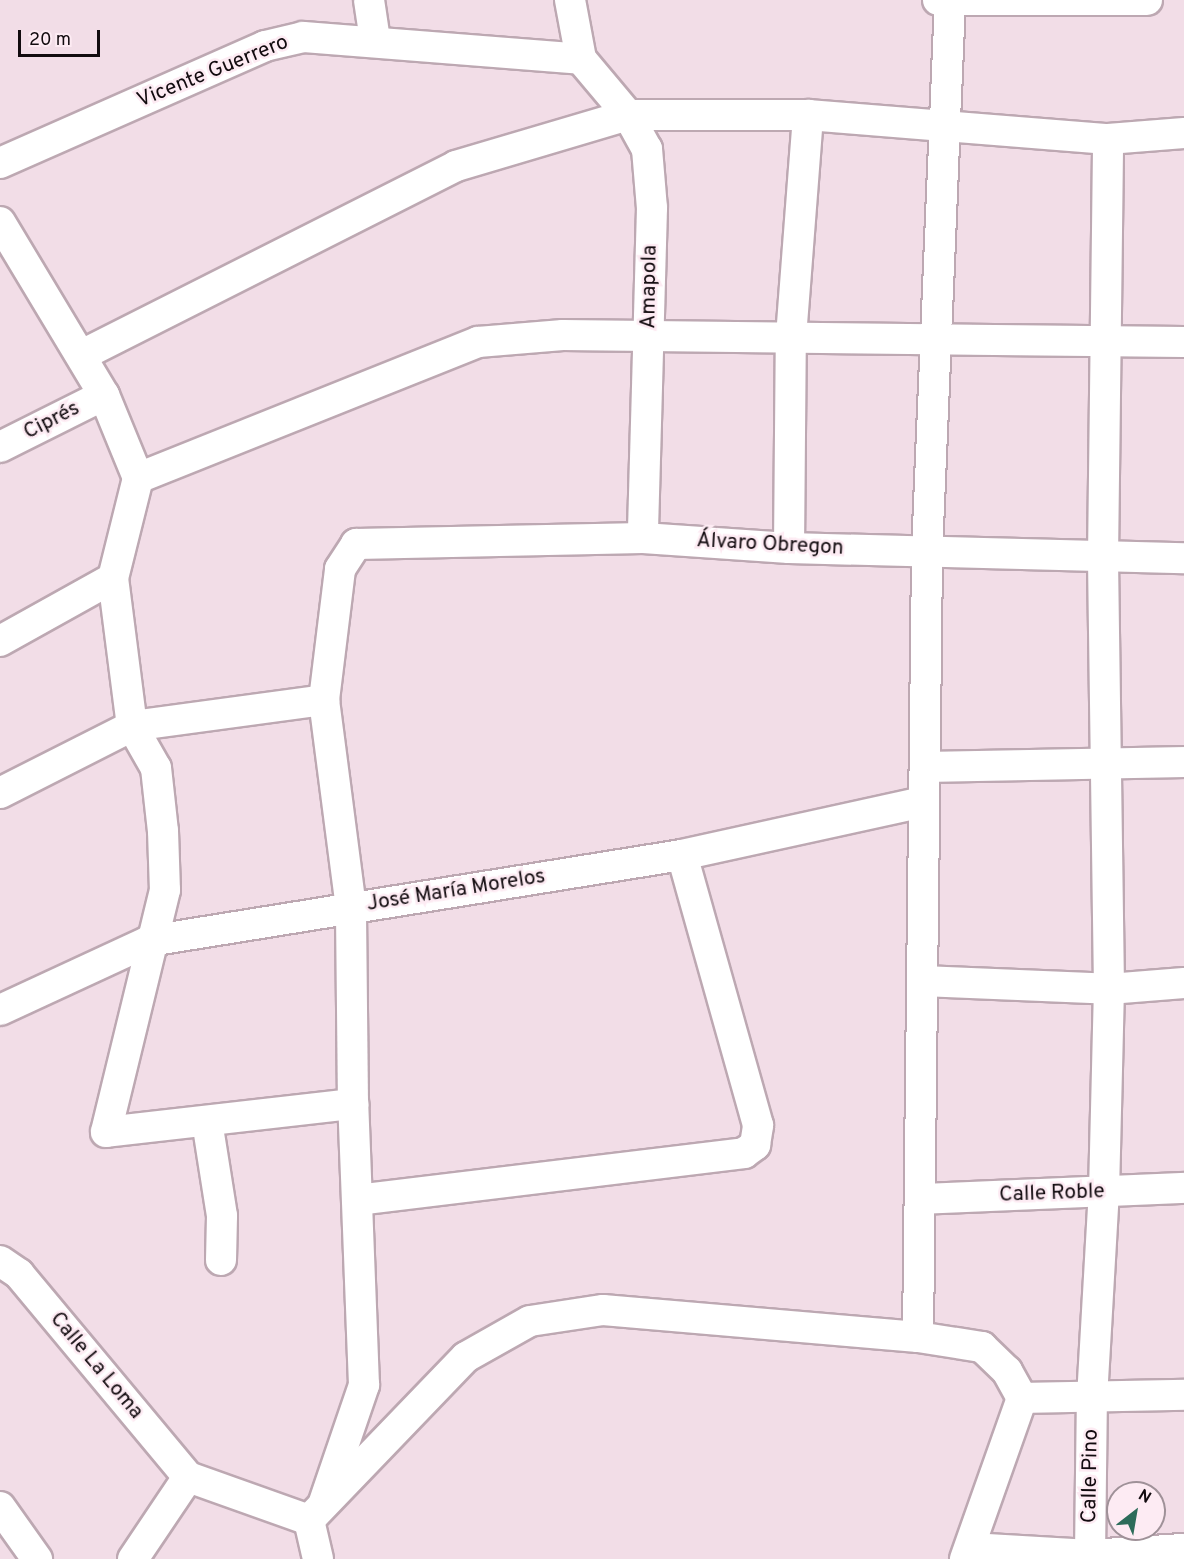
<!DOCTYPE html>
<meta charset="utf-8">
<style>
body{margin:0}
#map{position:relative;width:1184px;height:1559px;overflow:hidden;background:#f2dde7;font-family:Overpass,sans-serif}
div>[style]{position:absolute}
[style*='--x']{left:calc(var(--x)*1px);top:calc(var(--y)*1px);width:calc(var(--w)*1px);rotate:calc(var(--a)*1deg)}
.roads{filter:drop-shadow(2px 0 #bda8b2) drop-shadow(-2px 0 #bda8b2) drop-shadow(0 2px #bda8b2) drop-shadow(0 -2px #bda8b2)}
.street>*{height:30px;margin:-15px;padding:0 15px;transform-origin:15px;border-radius:15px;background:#fff}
span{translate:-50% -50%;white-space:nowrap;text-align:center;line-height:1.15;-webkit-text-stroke:5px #fdebf3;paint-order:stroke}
.street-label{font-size:21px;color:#120b0f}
.north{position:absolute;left:1106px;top:1481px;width:60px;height:60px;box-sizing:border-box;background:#fdebf3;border:2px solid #9f9198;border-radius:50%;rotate:31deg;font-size:16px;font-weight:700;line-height:24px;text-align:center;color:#120b0f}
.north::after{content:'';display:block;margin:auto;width:21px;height:27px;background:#2c6c5a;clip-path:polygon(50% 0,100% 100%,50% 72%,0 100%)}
.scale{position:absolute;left:18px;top:30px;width:82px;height:27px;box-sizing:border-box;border:3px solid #120b0f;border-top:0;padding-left:8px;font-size:18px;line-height:21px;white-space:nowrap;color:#120b0f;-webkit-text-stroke:4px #fdebf3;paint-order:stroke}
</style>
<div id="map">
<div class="roads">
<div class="street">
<div style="--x:369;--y:0;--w:40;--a:81.5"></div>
<div style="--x:570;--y:0;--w:60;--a:79.4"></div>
<div style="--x:581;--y:59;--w:73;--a:50"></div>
<div style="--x:628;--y:115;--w:39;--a:61"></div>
<div style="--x:647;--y:149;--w:59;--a:85.2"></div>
<div style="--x:652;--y:208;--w:330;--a:91.6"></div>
<div style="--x:938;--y:0;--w:209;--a:0"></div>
<div style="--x:0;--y:163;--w:290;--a:-23.8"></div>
<div style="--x:265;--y:46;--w:39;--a:-13"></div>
<div style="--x:303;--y:37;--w:279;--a:4.5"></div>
<div style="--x:0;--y:222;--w:202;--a:59"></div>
<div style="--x:104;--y:395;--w:90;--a:67.7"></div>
<div style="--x:138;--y:478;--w:103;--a:104"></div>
<div style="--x:113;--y:578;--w:149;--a:82.7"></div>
<div style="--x:132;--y:726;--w:48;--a:60.3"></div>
<div style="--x:156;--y:768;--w:63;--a:83.7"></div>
<div style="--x:163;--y:831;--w:59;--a:88.1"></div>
<div style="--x:165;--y:890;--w:249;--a:103.7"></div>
<div style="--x:106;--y:1132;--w:249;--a:-6.5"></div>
<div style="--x:82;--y:355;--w:419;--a:-26.8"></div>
<div style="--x:456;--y:166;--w:179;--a:-16.5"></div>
<div style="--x:628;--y:115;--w:180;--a:0"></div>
<div style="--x:808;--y:115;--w:301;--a:4.6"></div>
<div style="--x:1108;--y:139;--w:76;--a:-4.5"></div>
<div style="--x:0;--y:447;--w:116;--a:-26.6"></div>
<div style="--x:138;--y:478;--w:366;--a:-21.8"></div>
<div style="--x:478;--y:342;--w:85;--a:-4.7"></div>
<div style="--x:563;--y:335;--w:621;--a:0.65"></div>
<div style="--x:789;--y:548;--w:211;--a:-89.5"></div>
<div style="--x:791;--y:337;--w:223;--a:-85.6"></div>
<div style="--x:0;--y:641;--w:129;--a:-29.1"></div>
<div style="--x:927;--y:767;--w:257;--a:-1.1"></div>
<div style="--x:0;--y:793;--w:148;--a:-26.9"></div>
<div style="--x:132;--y:726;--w:194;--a:-7.7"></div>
<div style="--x:922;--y:981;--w:187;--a:2.4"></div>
<div style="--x:1109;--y:989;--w:75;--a:-4.6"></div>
<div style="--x:0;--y:1010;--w:164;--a:-24.8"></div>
<div style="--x:149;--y:941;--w:540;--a:-9.17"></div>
<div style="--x:682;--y:855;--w:247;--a:-12.4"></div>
<div style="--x:207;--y:1121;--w:96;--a:81"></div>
<div style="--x:222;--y:1216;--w:44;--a:91.3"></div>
<div style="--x:921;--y:1199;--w:263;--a:-2.4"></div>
<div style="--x:357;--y:1200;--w:390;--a:-6.9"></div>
<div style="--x:744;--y:1153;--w:14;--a:-36"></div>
<div style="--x:755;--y:1145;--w:20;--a:-81"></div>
<div style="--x:758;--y:1125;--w:280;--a:-105.7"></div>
<div style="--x:0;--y:1261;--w:23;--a:34"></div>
<div style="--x:19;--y:1274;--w:264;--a:50.2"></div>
<div style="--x:918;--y:1337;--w:785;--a:-89.34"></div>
<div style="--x:927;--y:552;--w:552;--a:-87.61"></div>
<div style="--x:1022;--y:1398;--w:162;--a:-1.1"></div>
<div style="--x:188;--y:1477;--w:128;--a:19.6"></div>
<div style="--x:324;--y:1502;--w:124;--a:-71.1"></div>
<div style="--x:364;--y:1385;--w:281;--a:-92.2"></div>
<div style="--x:353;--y:1104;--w:196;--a:-90.6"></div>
<div style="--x:351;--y:908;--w:210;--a:-97.4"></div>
<div style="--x:324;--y:700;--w:132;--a:-83"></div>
<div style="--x:340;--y:569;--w:30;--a:-57"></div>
<div style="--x:356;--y:544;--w:287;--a:-1.2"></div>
<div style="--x:643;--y:538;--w:146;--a:3.9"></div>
<div style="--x:789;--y:548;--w:395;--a:1.5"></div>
<div style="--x:0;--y:1507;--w:64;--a:54.6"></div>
<div style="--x:309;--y:1520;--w:226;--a:-46.1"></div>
<div style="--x:466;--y:1357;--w:73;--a:-29.4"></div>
<div style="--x:530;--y:1321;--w:74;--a:-8.6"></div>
<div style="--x:603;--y:1310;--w:316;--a:4.9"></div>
<div style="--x:918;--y:1337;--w:65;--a:8.9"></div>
<div style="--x:982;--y:1347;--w:35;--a:44"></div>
<div style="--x:1007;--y:1371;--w:31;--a:61"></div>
<div style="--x:1022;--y:1398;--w:171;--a:109.5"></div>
<div style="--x:309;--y:1520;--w:40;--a:77"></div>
<div style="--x:970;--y:1548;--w:120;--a:3.3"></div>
<div style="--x:1090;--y:1555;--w:94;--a:-3.7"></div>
<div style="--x:1090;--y:1555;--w:157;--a:-89.3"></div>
<div style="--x:1092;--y:1398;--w:206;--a:-86.7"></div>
<div style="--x:1104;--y:1192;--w:203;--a:-88.6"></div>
<div style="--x:1109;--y:989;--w:431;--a:-90.8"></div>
<div style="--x:1103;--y:558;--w:419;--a:-89.3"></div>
<div style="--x:133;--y:1559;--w:99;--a:-56.1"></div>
</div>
</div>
<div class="street-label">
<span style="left:213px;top:72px;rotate:-22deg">Vicente Guerrero</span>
<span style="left:650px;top:287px;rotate:-89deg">Amapola</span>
<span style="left:52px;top:421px;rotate:-27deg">Ciprés</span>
<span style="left:770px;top:545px;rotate:3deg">Álvaro Obregon</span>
<span style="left:456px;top:891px;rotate:-9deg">José María Morelos</span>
<span style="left:1052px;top:1194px;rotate:-2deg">Calle Roble</span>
<span style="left:96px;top:1366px;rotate:50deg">Calle La Loma</span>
<span style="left:1091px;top:1476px;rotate:-89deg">Calle Pino</span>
</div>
<div class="north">N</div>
<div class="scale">20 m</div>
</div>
